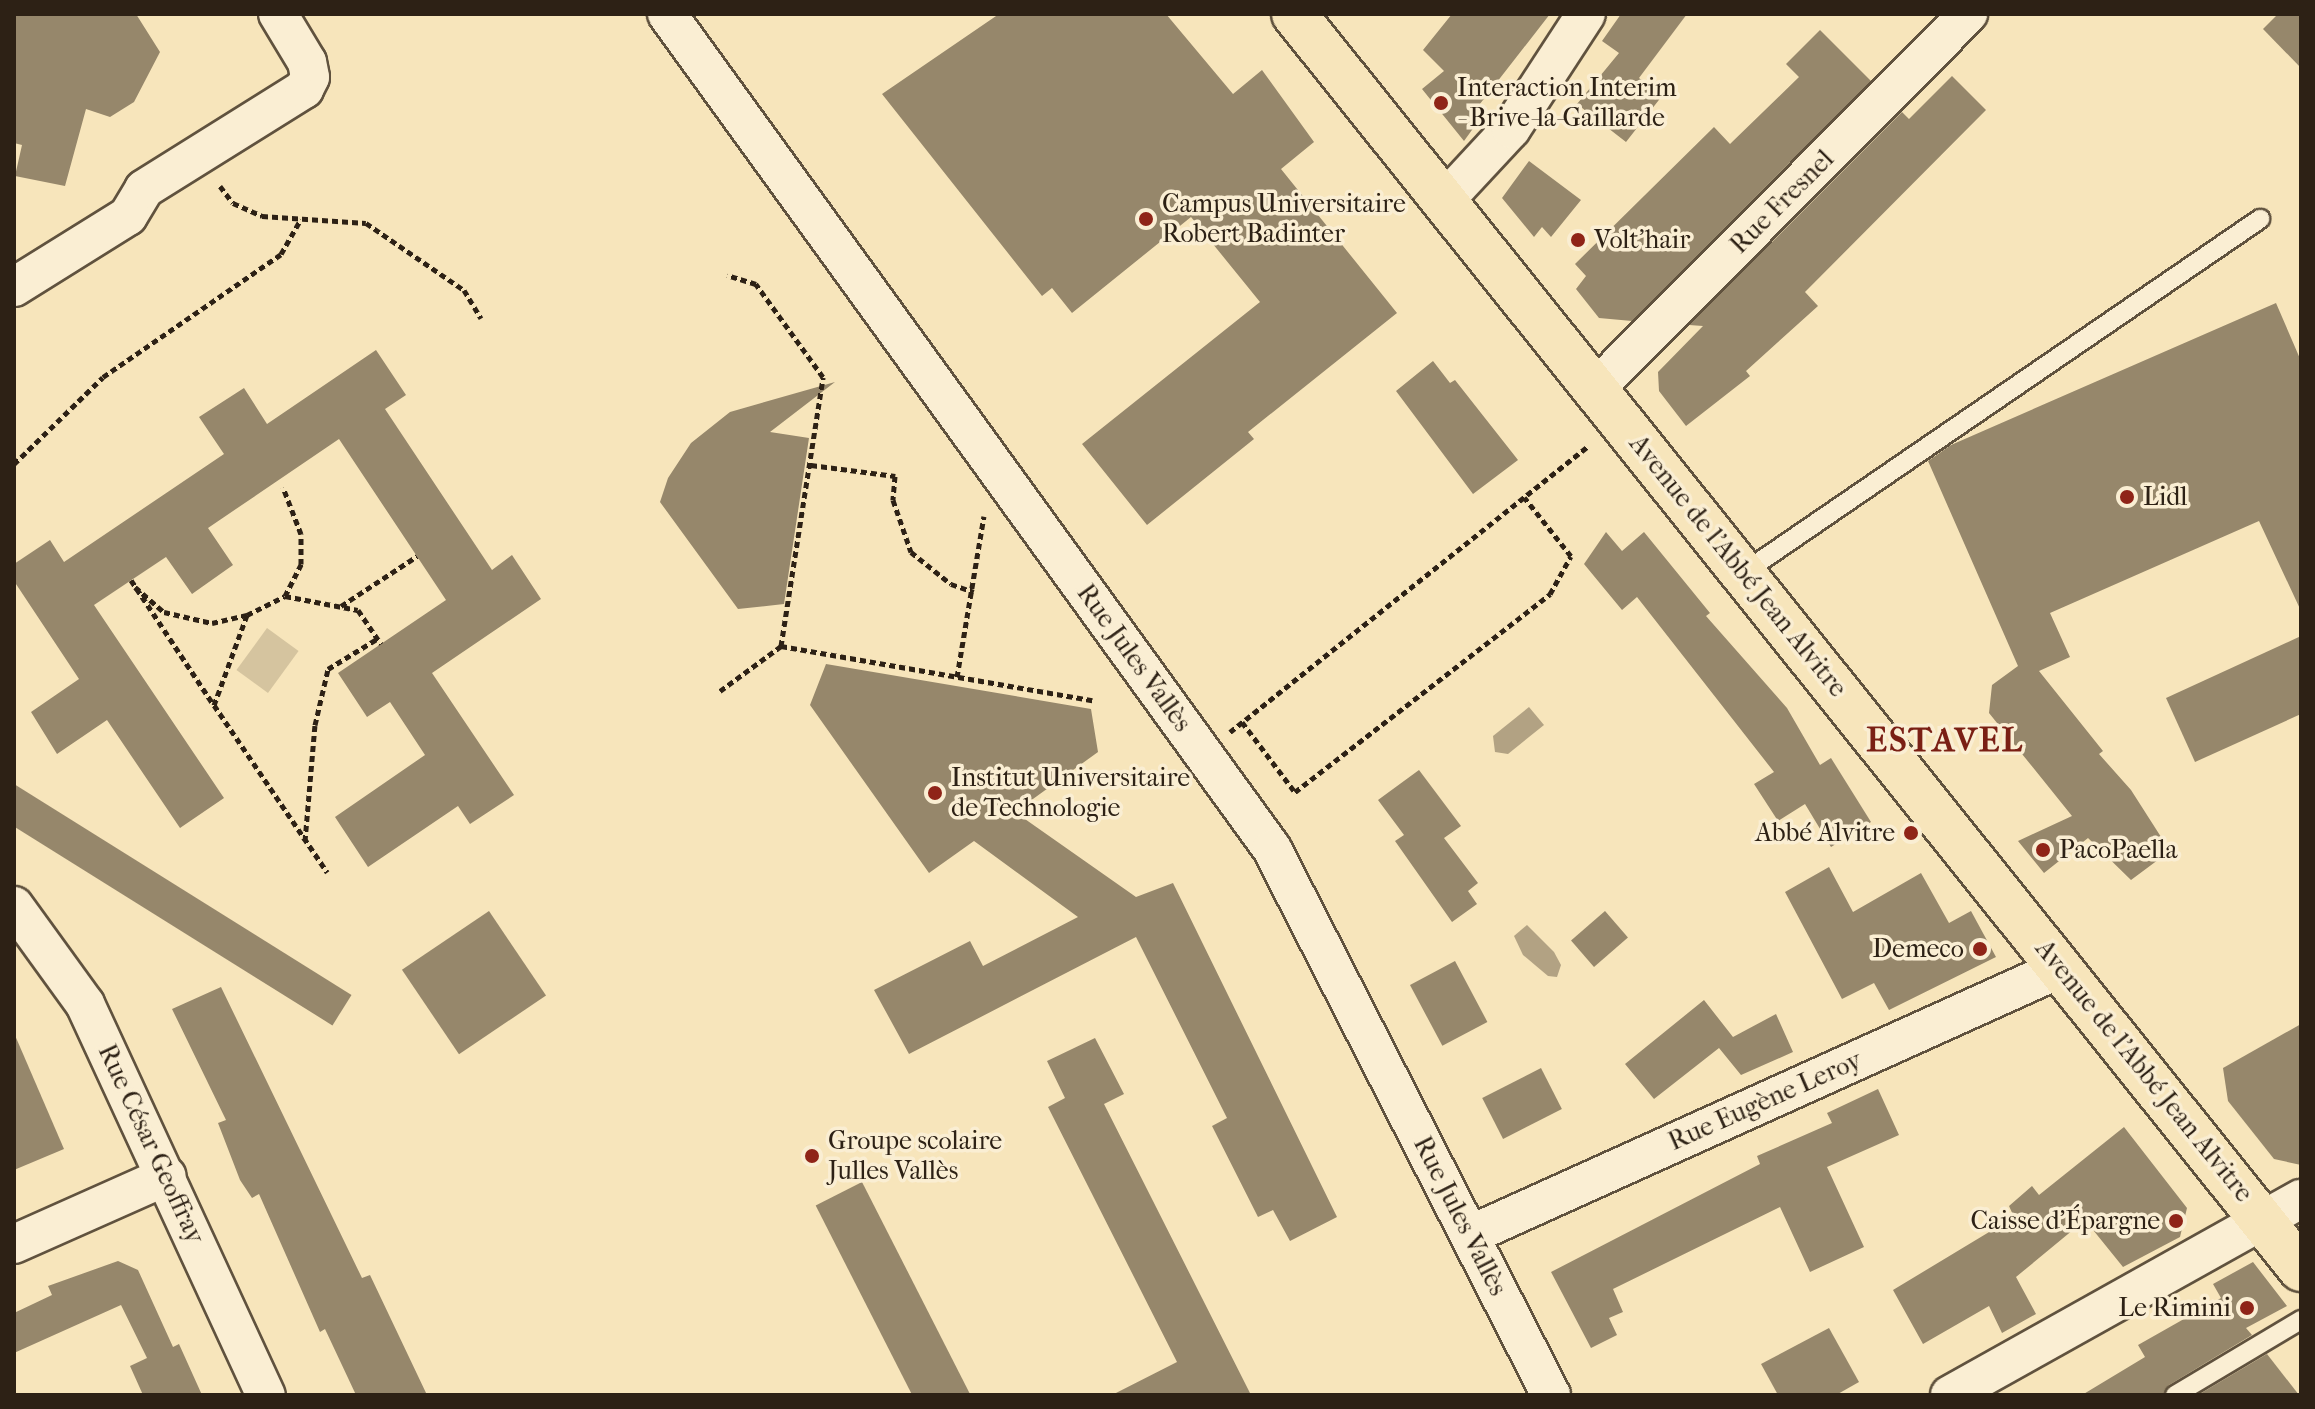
<!DOCTYPE html>
<meta charset="utf-8">
<style>
body{margin:0}
#map{position:relative;width:2315px;height:1409px;overflow:hidden;background:#f7e5bb;font-family:"IM FELL French Canon",serif}
div>[style]{position:absolute}
[style*='--x']{left:calc(var(--x)*1px);top:calc(var(--y)*1px);width:calc(var(--w)*1px);rotate:calc(var(--a)*1deg)}
.green>*{inset:0;background:#d5c49f;transform-origin:0 0}
.water>*{inset:0;background:#b2a283}
.building>*{inset:0;background:#96876b;transform-origin:0 0}
.path>*{height:5px;margin-top:-2.5px;transform-origin:0;background:repeating-linear-gradient(90deg,#2d2115 0 6px,transparent 0 10px)}
.roads{filter:drop-shadow(2px 0 #60523e) drop-shadow(-2px 0 #60523e) drop-shadow(0 2px #60523e) drop-shadow(0 -2px #60523e)}
.lane>*{height:18px;margin:-9px;padding:0 9px;transform-origin:9px;border-radius:9px;background:#faeed3}
.street>*{height:38px;margin:-19px;padding:0 19px;transform-origin:19px;border-radius:19px;background:#faeed3}
.primary>*{height:44px;margin:-22px;padding:0 22px;transform-origin:22px;border-radius:22px;background:#f7e5bb}
.dots>*{width:22px;height:22px;translate:-50% -50%;box-sizing:border-box;border:4px solid #faeed3;border-radius:50%}
span{translate:-50% -50%;white-space:nowrap;text-align:center;line-height:1.15;-webkit-text-stroke:7px #faeed3;paint-order:stroke}
.poi-label{font-size:26px;color:#2d2115}
.left{translate:0 -50%;text-align:left}
.right{translate:-100% -50%;text-align:right}
.street-label{font-size:26px;color:#2d2115}
.district-label{font-size:34px;color:#7a1f14;font-weight:700;letter-spacing:2px}
.frame{position:absolute;inset:0;border:16px solid #2d2115;pointer-events:none}
</style>
<div id="map">
<div class="green">
<div style="left:267px;top:628px;width:39px;height:52px;rotate:36deg"></div>
</div>
<div class="water">
<div style="clip-path:polygon(1529px 707px,1544px 725px,1508px 754px,1495px 752px,1493px 736px)"></div>
<div style="clip-path:polygon(1527px 925px,1554px 952px,1561px 965px,1557px 977px,1548px 976px,1523px 955px,1514px 936px)"></div>
</div>
<div class="building">
<div style="clip-path:polygon(14px 14px,136px 14px,160px 52px,134px 102px,110px 117px,86px 109px,65px 186px,15px 176px,22px 145px,14px 143px)"></div>
<div style="clip-path:polygon(999px 14px,1166px 14px,1233px 94px,1262px 70px,1314px 142px,1281px 169px,1397px 313px,1248px 432px,1254px 439px,1147px 525px,1082px 444px,1260px 302px,1191px 217px,1072px 313px,1052px 288px,1042px 296px,882px 94px)"></div>
<div style="clip-path:polygon(1452px 14px,1550px 14px,1476px 109px,1482px 116px,1464px 141px,1422px 89px,1444px 71px,1423px 50px)"></div>
<div style="clip-path:polygon(1621px 14px,1687px 14px,1639px 78px,1662px 96px,1626px 142px,1577px 104px,1619px 53px,1602px 41px)"></div>
<div style="clip-path:polygon(2278px 14px,2301px 14px,2301px 68px,2263px 29px)"></div>
<div style="clip-path:polygon(1820px 30px,1871px 81px,1632px 321px,1599px 318px,1576px 289px,1586px 276px,1575px 264px,1714px 127px,1730px 144px,1799px 77px,1786px 64px)"></div>
<div style="clip-path:polygon(1952px 76px,1986px 110px,1805px 292px,1818px 306px,1746px 371px,1750px 376px,1686px 426px,1659px 391px,1658px 372px,1703px 326px,1689px 325px,1902px 112px,1909px 119px)"></div>
<div style="clip-path:polygon(1529px 161px,1581px 200px,1551px 237px,1542px 227px,1534px 237px,1502px 198px)"></div>
<div style="clip-path:polygon(2276px 303px,2301px 361px,2301px 611px,2259px 521px,2050px 613px,2070px 657px,2039px 671px,2103px 751px,2099px 754px,2131px 790px,2170px 851px,2131px 880px,2088px 838px,2044px 873px,2018px 841px,2072px 816px,1989px 713px,1992px 685px,2018px 666px,1928px 461px,1951px 445px)"></div>
<div style="clip-path:polygon(376px 350px,406px 395px,385px 409px,492px 570px,512px 555px,541px 599px,432px 673px,514px 795px,470px 824px,458px 806px,368px 867px,335px 817px,425px 755px,390px 702px,367px 717px,338px 673px,446px 600px,339px 439px,208px 528px,233px 565px,192px 594px,166px 557px,94px 605px,224px 798px,180px 828px,107px 720px,57px 754px,31px 712px,79px 679px,14px 581px,14px 564px,50px 540px,64px 562px,224px 454px,199px 417px,244px 388px,267px 424px)"></div>
<div style="clip-path:polygon(1433px 361px,1450px 383px,1455px 380px,1518px 460px,1473px 494px,1396px 391px)"></div>
<div style="clip-path:polygon(835px 382px,770px 432px,809px 438px,784px 604px,738px 609px,660px 502px,668px 478px,691px 443px,730px 412px)"></div>
<div style="clip-path:polygon(1606px 532px,1622px 551px,1644px 532px,1710px 613px,1706px 616px,1787px 708px,1820px 765px,1831px 758px,1871px 822px,1831px 847px,1805px 804px,1778px 821px,1754px 784px,1774px 772px,1637px 597px,1622px 610px,1584px 564px)"></div>
<div style="clip-path:polygon(2301px 636px,2301px 714px,2195px 762px,2166px 698px)"></div>
<div style="clip-path:polygon(826px 664px,1091px 709px,1098px 752px,1015px 812px,1136px 897px,1173px 883px,1337px 1217px,1290px 1241px,1273px 1210px,1258px 1217px,1212px 1126px,1227px 1118px,1136px 937px,909px 1054px,874px 990px,970px 941px,983px 966px,1078px 917px,974px 841px,929px 873px,810px 705px)"></div>
<div style="clip-path:polygon(1419px 770px,1461px 826px,1444px 838px,1478px 883px,1468px 891px,1477px 904px,1452px 922px,1395px 841px,1404px 835px,1378px 800px)"></div>
<div style="left:14px;top:784px;width:398px;height:36px;rotate:32deg"></div>
<div style="clip-path:polygon(1829px 867px,1853px 912px,1921px 873px,1949px 923px,1971px 911px,1996px 957px,1889px 1010px,1874px 983px,1842px 999px,1785px 892px)"></div>
<div style="left:489px;top:911px;width:102px;height:105px;rotate:56deg"></div>
<div style="left:1605px;top:911px;width:35px;height:45px;rotate:49deg"></div>
<div style="left:1455px;top:961px;width:69px;height:51px;rotate:62deg"></div>
<div style="clip-path:polygon(221px 987px,362px 1278px,370px 1275px,427px 1395px,356px 1395px,325px 1329px,320px 1332px,259px 1194px,252px 1198px,240px 1180px,218px 1123px,226px 1120px,172px 1009px)"></div>
<div style="clip-path:polygon(1704px 1000px,1733px 1037px,1776px 1014px,1793px 1052px,1741px 1075px,1719px 1048px,1654px 1099px,1625px 1064px)"></div>
<div style="clip-path:polygon(2301px 1024px,2301px 1165px,2274px 1159px,2228px 1101px,2223px 1068px)"></div>
<div style="clip-path:polygon(14px 1033px,64px 1149px,14px 1170px)"></div>
<div style="clip-path:polygon(1095px 1038px,1124px 1094px,1104px 1104px,1251px 1395px,1112px 1395px,1177px 1362px,1048px 1107px,1065px 1098px,1047px 1061px)"></div>
<div style="left:1541px;top:1068px;width:46px;height:66px;rotate:63deg"></div>
<div style="clip-path:polygon(1878px 1089px,1899px 1135px,1827px 1167px,1864px 1247px,1810px 1272px,1780px 1207px,1613px 1289px,1623px 1312px,1609px 1318px,1617px 1335px,1591px 1348px,1551px 1272px,1760px 1164px,1757px 1156px,1832px 1123px,1827px 1113px)"></div>
<div style="clip-path:polygon(2124px 1127px,2187px 1208px,2180px 1237px,2123px 1267px,2085px 1220px,2016px 1277px,2036px 1314px,2002px 1333px,1989px 1306px,1923px 1344px,1893px 1290px,2014px 1217px,2009px 1206px,2032px 1186px,2039px 1195px)"></div>
<div style="left:862px;top:1182px;width:239px;height:52px;rotate:63deg"></div>
<div style="clip-path:polygon(118px 1261px,138px 1270px,173px 1347px,179px 1344px,202px 1395px,143px 1395px,130px 1366px,147px 1358px,121px 1305px,14px 1353px,14px 1313px,52px 1295px,48px 1286px)"></div>
<div style="clip-path:polygon(2253px 1262px,2287px 1306px,2246px 1328px,2252px 1335px,2169px 1385px,2163px 1395px,2082px 1395px,2145px 1357px,2138px 1345px,2221px 1298px,2213px 1284px)"></div>
<div style="clip-path:polygon(1829px 1328px,1859px 1382px,1836px 1395px,1778px 1395px,1761px 1364px)"></div>
<div style="clip-path:polygon(2267px 1354px,2299px 1395px,2198px 1395px)"></div>
</div>
<div class="path">
<div style="--x:220;--y:186;--w:21;--a:53"></div>
<div style="--x:233;--y:203;--w:32;--a:24"></div>
<div style="--x:262;--y:216;--w:104;--a:3.9"></div>
<div style="--x:366;--y:223;--w:119;--a:34.4"></div>
<div style="--x:464;--y:290;--w:33;--a:59"></div>
<div style="--x:14;--y:464;--w:124;--a:-44.3"></div>
<div style="--x:103;--y:377;--w:216;--a:-34.6"></div>
<div style="--x:281;--y:254;--w:40;--a:-60.3"></div>
<div style="--x:811;--y:465;--w:85;--a:7.5"></div>
<div style="--x:895;--y:476;--w:24;--a:95"></div>
<div style="--x:893;--y:500;--w:55;--a:70.9"></div>
<div style="--x:911;--y:552;--w:51;--a:38.7"></div>
<div style="--x:951;--y:584;--w:24;--a:19"></div>
<div style="--x:131;--y:580;--w:149;--a:56.5"></div>
<div style="--x:135;--y:587;--w:38;--a:41"></div>
<div style="--x:164;--y:612;--w:49;--a:12.9"></div>
<div style="--x:212;--y:623;--w:36;--a:-13"></div>
<div style="--x:247;--y:615;--w:42;--a:-26.6"></div>
<div style="--x:285;--y:596;--w:36;--a:-63"></div>
<div style="--x:301;--y:564;--w:30;--a:-90"></div>
<div style="--x:301;--y:534;--w:50;--a:-111"></div>
<div style="--x:285;--y:596;--w:74;--a:10.9"></div>
<div style="--x:358;--y:610;--w:41;--a:55.9"></div>
<div style="--x:341;--y:606;--w:91;--a:-33.3"></div>
<div style="--x:247;--y:615;--w:96;--a:110.1"></div>
<div style="--x:214;--y:705;--w:202;--a:55.9"></div>
<div style="--x:781;--y:646;--w:316;--a:9.9"></div>
<div style="--x:957;--y:677;--w:163;--a:-80.5"></div>
<div style="--x:720;--y:691;--w:76;--a:-36.4"></div>
<div style="--x:781;--y:646;--w:272;--a:-81.1"></div>
<div style="--x:823;--y:377;--w:115;--a:-125.8"></div>
<div style="--x:756;--y:284;--w:30;--a:-163"></div>
<div style="--x:1242;--y:722;--w:88;--a:52.9"></div>
<div style="--x:1295;--y:792;--w:323;--a:-37.8"></div>
<div style="--x:1550;--y:594;--w:43;--a:-61.1"></div>
<div style="--x:1571;--y:556;--w:75;--a:-128.5"></div>
<div style="--x:1230;--y:732;--w:458;--a:-38.6"></div>
<div style="--x:305;--y:841;--w:116;--a:-85.1"></div>
<div style="--x:315;--y:725;--w:57;--a:-76.9"></div>
<div style="--x:328;--y:669;--w:57;--a:-31.5"></div>
</div>
<div class="roads">
<div class="lane">
<div style="--x:1743;--y:573;--w:627;--a:-34.4"></div>
<div style="--x:2175;--y:1395;--w:147;--a:-30.8"></div>
</div>
<div class="street">
<div style="--x:667;--y:14;--w:1031;--a:54.07"></div>
<div style="--x:1272;--y:849;--w:613;--a:62.93"></div>
<div style="--x:1444;--y:201;--w:98;--a:-47.1"></div>
<div style="--x:1511;--y:129;--w:137;--a:-56.9"></div>
<div style="--x:14;--y:287;--w:134;--a:-31.9"></div>
<div style="--x:128;--y:216;--w:31;--a:-59"></div>
<div style="--x:144;--y:189;--w:189;--a:-32"></div>
<div style="--x:304;--y:89;--w:13;--a:-63"></div>
<div style="--x:310;--y:77;--w:15;--a:-101"></div>
<div style="--x:307;--y:62;--w:56;--a:-121.1"></div>
<div style="--x:1595;--y:389;--w:529;--a:-45.15"></div>
<div style="--x:14;--y:906;--w:121;--a:54.1"></div>
<div style="--x:85;--y:1004;--w:431;--a:65.2"></div>
<div style="--x:1470;--y:1235;--w:649;--a:-24.31"></div>
<div style="--x:14;--y:1244;--w:167;--a:-24"></div>
<div style="--x:1950;--y:1395;--w:402;--a:-29.2"></div>
</div>
<div class="primary">
<div style="--x:1294;--y:14;--w:1609;--a:51.26"></div>
</div>
</div>
<div class="dots">
<div style="left:1441px;top:103px;background:#8f2418"></div>
<div style="left:1146px;top:219px;background:#8f2418"></div>
<div style="left:1578px;top:240px;background:#8f2418"></div>
<div style="left:2127px;top:497px;background:#8f2418"></div>
<div style="left:935px;top:793px;background:#8f2418"></div>
<div style="left:1911px;top:833px;background:#8f2418"></div>
<div style="left:2043px;top:850px;background:#8f2418"></div>
<div style="left:1980px;top:949px;background:#8f2418"></div>
<div style="left:812px;top:1156px;background:#8f2418"></div>
<div style="left:2176px;top:1221px;background:#8f2418"></div>
<div style="left:2247px;top:1308px;background:#8f2418"></div>
</div>
<div class="poi-label">
<span class="left" style="left:1457px;top:103px">Interaction Interim<br>- Brive-la-Gaillarde</span>
<span class="left" style="left:1162px;top:219px">Campus Universitaire<br>Robert Badinter</span>
<span class="left" style="left:1594px;top:240px">Volt'hair</span>
<span class="left" style="left:2143px;top:497px">Lidl</span>
<span class="left" style="left:951px;top:793px">Institut Universitaire<br>de Technologie</span>
<span class="right" style="left:1895px;top:833px">Abbé Alvitre</span>
<span class="left" style="left:2059px;top:850px">PacoPaella</span>
<span class="right" style="left:1964px;top:949px">Demeco</span>
<span class="left" style="left:828px;top:1156px">Groupe scolaire<br>Julles Vallès</span>
<span class="right" style="left:2160px;top:1221px">Caisse d'Épargne</span>
<span class="right" style="left:2231px;top:1308px">Le Rimini</span>
</div>
<div class="street-label">
<span style="left:1782px;top:202px;rotate:-45deg">Rue Fresnel</span>
<span style="left:1738px;top:566px;rotate:51deg">Avenue de l'Abbé Jean Alvitre</span>
<span style="left:1134px;top:658px;rotate:54deg">Rue Jules Vallès</span>
<span style="left:2144px;top:1071px;rotate:51deg">Avenue de l'Abbé Jean Alvitre</span>
<span style="left:1765px;top:1101px;rotate:-24deg">Rue Eugène Leroy</span>
<span style="left:151px;top:1144px;rotate:65deg">Rue César Geoffray</span>
<span style="left:1460px;top:1216px;rotate:63deg">Rue Jules Vallès</span>
</div>
<div class="district-label">
<span style="left:1945px;top:741px">ESTAVEL</span>
</div>
<div class="frame"></div>
</div>
